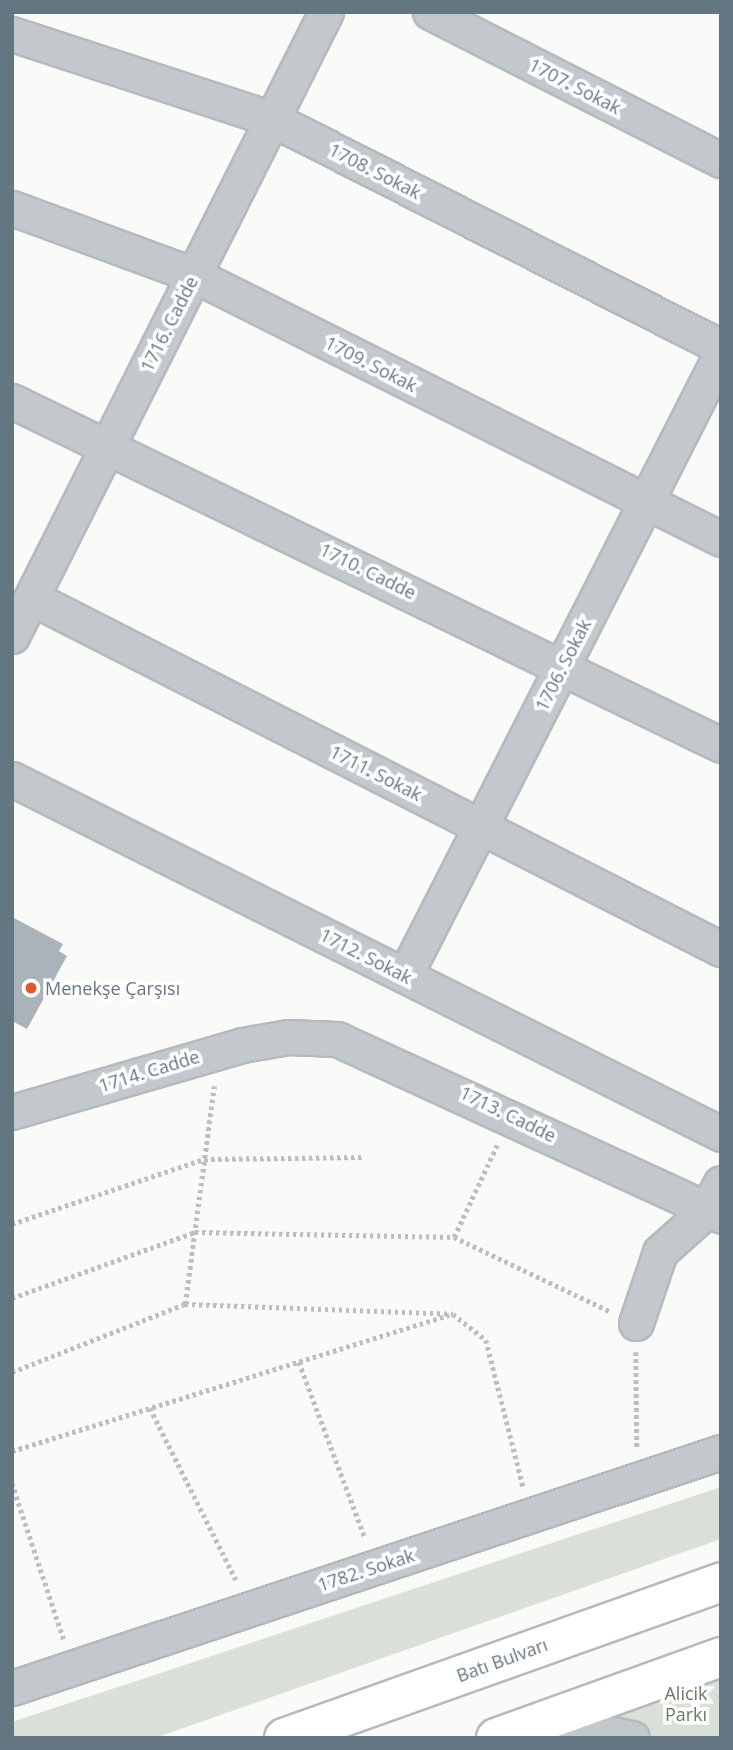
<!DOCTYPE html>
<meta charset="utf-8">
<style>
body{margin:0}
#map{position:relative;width:733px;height:1750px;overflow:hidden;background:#fafaf8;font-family:"Open Sans",sans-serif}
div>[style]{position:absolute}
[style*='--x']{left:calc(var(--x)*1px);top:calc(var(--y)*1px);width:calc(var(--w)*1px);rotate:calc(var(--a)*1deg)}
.green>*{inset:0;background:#dadfd7}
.building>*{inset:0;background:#aab3b9}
.path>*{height:4.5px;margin-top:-2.25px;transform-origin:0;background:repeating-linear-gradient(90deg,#bbbfc2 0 3.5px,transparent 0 7px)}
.roads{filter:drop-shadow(2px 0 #b5babe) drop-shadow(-2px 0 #b5babe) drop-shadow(0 2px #b5babe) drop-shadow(0 -2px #b5babe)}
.minor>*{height:33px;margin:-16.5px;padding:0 16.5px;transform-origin:16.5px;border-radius:16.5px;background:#c3c8cc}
.major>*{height:38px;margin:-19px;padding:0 19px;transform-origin:19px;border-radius:19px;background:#fff}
.dots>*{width:19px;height:19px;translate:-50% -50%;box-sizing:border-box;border:4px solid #fff;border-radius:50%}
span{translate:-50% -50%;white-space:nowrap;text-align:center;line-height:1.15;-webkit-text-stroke:7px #fff;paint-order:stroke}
.street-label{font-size:18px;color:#657683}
.poi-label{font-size:18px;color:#657683}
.left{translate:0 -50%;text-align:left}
.park-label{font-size:18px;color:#687a64}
.frame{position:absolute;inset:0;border:14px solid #657683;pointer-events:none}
</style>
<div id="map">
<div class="green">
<div style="clip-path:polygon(721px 1487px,721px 1539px,155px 1738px,12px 1738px,12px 1722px)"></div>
<div style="clip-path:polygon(721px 1658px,721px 1738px,496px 1738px)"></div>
</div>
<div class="building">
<div style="clip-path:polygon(12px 917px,63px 944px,59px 951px,67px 956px,27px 1029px,12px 1021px)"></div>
</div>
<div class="path">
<div style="--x:12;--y:1224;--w:203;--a:-18.7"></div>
<div style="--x:204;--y:1159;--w:158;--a:-0.7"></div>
<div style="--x:454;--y:1237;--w:102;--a:-64.9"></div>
<div style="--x:12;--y:1298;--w:195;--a:-19.8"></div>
<div style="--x:195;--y:1232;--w:259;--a:1.1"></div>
<div style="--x:454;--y:1237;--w:172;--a:25.5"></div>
<div style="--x:185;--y:1304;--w:220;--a:-82.4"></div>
<div style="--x:636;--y:1352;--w:97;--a:89.4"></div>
<div style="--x:299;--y:1362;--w:188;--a:69.4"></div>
<div style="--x:12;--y:1372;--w:186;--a:-21.5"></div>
<div style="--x:185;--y:1304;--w:268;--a:2.1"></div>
<div style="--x:453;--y:1314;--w:42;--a:38.2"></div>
<div style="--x:486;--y:1340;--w:151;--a:75.8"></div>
<div style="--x:150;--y:1408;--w:192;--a:63.4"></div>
<div style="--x:12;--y:1451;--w:458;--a:-17.3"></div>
<div style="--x:12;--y:1483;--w:165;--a:71.7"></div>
</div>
<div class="roads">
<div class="minor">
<div style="--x:430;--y:12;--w:326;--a:27"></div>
<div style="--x:12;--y:34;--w:274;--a:18.1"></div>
<div style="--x:272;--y:119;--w:504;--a:26.92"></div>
<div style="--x:12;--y:208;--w:194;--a:20.2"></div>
<div style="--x:194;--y:275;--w:589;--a:26.61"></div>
<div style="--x:12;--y:401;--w:788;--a:25.88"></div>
<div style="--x:32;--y:598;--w:773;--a:27"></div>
<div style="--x:12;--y:636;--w:699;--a:-63.29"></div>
<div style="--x:12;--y:779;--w:793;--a:26.6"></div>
<div style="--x:405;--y:975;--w:697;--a:-63.03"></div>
<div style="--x:12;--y:1112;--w:240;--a:-16.2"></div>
<div style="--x:242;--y:1045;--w:47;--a:-9.9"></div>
<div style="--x:288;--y:1037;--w:49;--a:2.3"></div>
<div style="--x:337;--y:1039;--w:423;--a:24.7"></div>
<div style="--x:636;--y:1323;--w:75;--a:-71.3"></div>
<div style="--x:660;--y:1252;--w:63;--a:-41.8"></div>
<div style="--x:707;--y:1210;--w:30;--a:-63"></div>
<div style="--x:12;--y:1688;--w:747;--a:-18.41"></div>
<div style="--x:547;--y:1720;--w:87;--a:12"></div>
</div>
<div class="major">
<div style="--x:284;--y:1738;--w:464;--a:-19.6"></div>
<div style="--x:496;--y:1738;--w:239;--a:-19.8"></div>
</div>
</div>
<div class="dots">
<div style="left:31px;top:988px;background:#e4572e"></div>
</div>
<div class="street-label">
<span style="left:575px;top:86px;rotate:27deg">1707. Sokak</span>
<span style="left:375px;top:171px;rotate:27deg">1708. Sokak</span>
<span style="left:169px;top:324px;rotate:-63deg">1716. Cadde</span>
<span style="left:371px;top:364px;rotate:27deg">1709. Sokak</span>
<span style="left:368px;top:571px;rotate:26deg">1710. Cadde</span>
<span style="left:563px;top:665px;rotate:-63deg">1706. Sokak</span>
<span style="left:376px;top:773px;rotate:27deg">1711. Sokak</span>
<span style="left:366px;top:956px;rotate:27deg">1712. Sokak</span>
<span style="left:149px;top:1071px;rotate:-17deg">1714. Cadde</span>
<span style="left:508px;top:1114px;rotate:26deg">1713. Cadde</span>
<span style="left:366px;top:1570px;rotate:-18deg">1782. Sokak</span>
<span style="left:502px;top:1660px;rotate:-20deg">Batı Bulvarı</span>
</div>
<div class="poi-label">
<span class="left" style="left:45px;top:988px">Menekşe Çarşısı</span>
</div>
<div class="park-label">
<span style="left:686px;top:1704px">Alicik<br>Parkı</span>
</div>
<div class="frame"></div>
</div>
